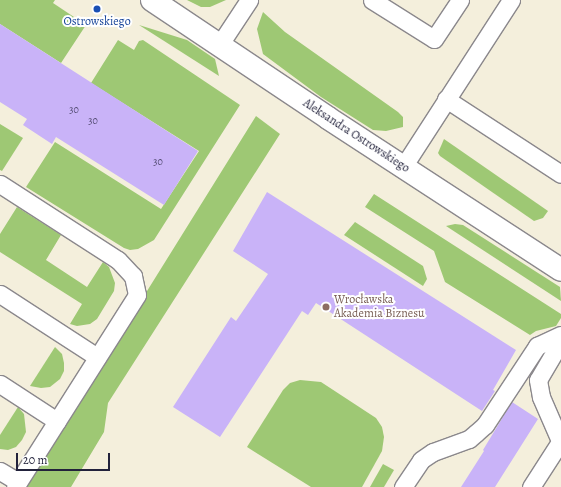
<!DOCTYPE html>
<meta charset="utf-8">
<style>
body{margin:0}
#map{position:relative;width:561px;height:487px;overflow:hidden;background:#f4efdc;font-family:Alegreya,serif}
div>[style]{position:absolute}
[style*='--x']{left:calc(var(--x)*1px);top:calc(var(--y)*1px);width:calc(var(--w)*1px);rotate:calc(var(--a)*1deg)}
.green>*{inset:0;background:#9ec874}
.building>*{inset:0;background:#c9b3f8}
.roads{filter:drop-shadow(1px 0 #8b888c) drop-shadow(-1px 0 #8b888c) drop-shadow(0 1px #8b888c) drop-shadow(0 -1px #8b888c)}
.lane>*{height:17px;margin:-8.5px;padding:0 8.5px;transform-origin:8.5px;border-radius:8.5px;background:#fff}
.secondary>*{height:22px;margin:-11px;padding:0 11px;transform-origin:11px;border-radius:11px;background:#fff}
.dots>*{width:11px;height:11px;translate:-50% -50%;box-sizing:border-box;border:2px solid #fff;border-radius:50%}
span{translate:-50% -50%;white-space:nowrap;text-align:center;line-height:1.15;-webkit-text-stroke:4px #fff;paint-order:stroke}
.number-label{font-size:10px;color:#4c466a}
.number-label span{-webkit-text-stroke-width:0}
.transit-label{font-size:12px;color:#164399}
.street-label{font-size:12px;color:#22223b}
.education-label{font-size:12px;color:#785e54}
.left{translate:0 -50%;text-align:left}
.scale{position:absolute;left:16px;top:453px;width:94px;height:18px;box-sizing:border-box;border:2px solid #22223b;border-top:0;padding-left:5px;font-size:12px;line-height:14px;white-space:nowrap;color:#22223b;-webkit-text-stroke:3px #fff;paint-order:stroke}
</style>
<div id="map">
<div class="green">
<div style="clip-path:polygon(0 0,55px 0,53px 3px,86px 25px,61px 63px,0 24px)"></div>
<div style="clip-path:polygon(187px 0,226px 0,210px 7px,201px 7px)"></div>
<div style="clip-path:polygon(263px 12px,285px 32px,398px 112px,403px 117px,403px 127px,386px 131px,373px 130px,321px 97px,263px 54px,257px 29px)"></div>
<div style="clip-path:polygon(139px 25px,187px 40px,215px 59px,219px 76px)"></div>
<div style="clip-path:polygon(118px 40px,134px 50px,139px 41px,143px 40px,240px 105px,154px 240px,138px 249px,130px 250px,124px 248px,26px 187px,55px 142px,161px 209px,199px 151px,91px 83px)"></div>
<div style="clip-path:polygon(256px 116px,280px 134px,108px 403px,104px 432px,71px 487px,25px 487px)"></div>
<div style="clip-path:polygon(0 124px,23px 138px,2px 171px,0 170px)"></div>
<div style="clip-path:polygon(444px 139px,548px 211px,543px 218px,534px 221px,440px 156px,438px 153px)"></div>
<div style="clip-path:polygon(374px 194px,561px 314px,561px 318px,556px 326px,536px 331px,530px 335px,445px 282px,434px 251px,365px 207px)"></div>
<div style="clip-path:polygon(17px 207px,61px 235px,46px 260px,87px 287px,103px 262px,109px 267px,115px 283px,114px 291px,97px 319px,90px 324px,77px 326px,70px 324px,82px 304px,0 252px,0 234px)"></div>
<div style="clip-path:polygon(355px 222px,423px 266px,427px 279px,423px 286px,344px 235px)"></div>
<div style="clip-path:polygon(455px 224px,463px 225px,560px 287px,561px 301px,446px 226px)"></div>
<div style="clip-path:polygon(55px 347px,62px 354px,64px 363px,64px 371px,60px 379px,50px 387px,41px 388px,30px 386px)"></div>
<div style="clip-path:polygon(300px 380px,321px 382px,376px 418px,382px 427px,384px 437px,382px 451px,362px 487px,311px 487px,247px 447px,283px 390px,290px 383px)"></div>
<div style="clip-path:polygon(18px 407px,24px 414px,26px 432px,22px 440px,16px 447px,8px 450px,0 449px,0 435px)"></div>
<div style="clip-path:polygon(383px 464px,394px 470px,384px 487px,370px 487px)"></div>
</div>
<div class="building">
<div style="clip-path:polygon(0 24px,198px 151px,164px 205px,56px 137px,52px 144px,23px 125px,27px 119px,0 102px)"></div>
<div style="clip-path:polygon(267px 192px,516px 350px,493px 390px,495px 391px,482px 411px,316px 303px,308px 315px,302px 311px,220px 437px,173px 407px,231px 317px,236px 321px,268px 274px,233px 251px)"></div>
<div style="clip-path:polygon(512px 402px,538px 419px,495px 487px,461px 487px,484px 451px,483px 450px)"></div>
</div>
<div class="roads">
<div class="lane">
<div style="--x:372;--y:0;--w:73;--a:32.2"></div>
<div style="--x:434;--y:39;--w:47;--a:-56.3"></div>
<div style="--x:220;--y:44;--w:53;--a:-56.6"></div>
<div style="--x:446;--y:99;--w:137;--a:33.1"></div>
<div style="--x:403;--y:167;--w:199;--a:-57.1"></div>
<div style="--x:0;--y:184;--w:140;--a:32.8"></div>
<div style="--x:118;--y:260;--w:22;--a:47"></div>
<div style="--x:133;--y:276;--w:19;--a:78"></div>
<div style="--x:137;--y:295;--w:227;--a:122.4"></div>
<div style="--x:0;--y:294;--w:116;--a:33"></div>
<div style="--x:561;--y:341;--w:45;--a:120.5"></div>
<div style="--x:538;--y:380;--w:17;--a:80"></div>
<div style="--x:541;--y:397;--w:50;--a:66.5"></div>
<div style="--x:0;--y:384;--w:68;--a:33"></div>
<div style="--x:0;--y:471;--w:21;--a:31"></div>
<div style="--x:403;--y:487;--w:32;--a:-56"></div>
<div style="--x:421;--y:460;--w:14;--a:-34"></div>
<div style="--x:433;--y:452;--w:38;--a:-20"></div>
<div style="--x:469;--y:439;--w:9;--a:-41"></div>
<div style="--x:476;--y:433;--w:12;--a:-42"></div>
<div style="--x:485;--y:425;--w:95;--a:-56.6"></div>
<div style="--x:537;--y:346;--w:26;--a:-25"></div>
<div style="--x:531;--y:487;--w:54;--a:-57.2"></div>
</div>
<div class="secondary">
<div style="--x:152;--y:0;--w:212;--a:33.8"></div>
<div style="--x:328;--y:118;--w:278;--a:33.1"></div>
</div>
</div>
<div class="dots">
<div style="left:97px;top:9px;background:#1a4fb4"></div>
<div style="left:326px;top:307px;background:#8d6e63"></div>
</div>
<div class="number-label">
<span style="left:74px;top:110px">30</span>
<span style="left:93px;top:121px">30</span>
<span style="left:158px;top:162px">30</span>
</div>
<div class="transit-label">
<span style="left:97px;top:22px">Ostrowskiego</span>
</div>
<div class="street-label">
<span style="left:356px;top:136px;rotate:33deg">Aleksandra Ostrowskiego</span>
</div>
<div class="education-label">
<span class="left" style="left:334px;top:307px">Wrocławska<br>Akademia Biznesu</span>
</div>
<div class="scale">20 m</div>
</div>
